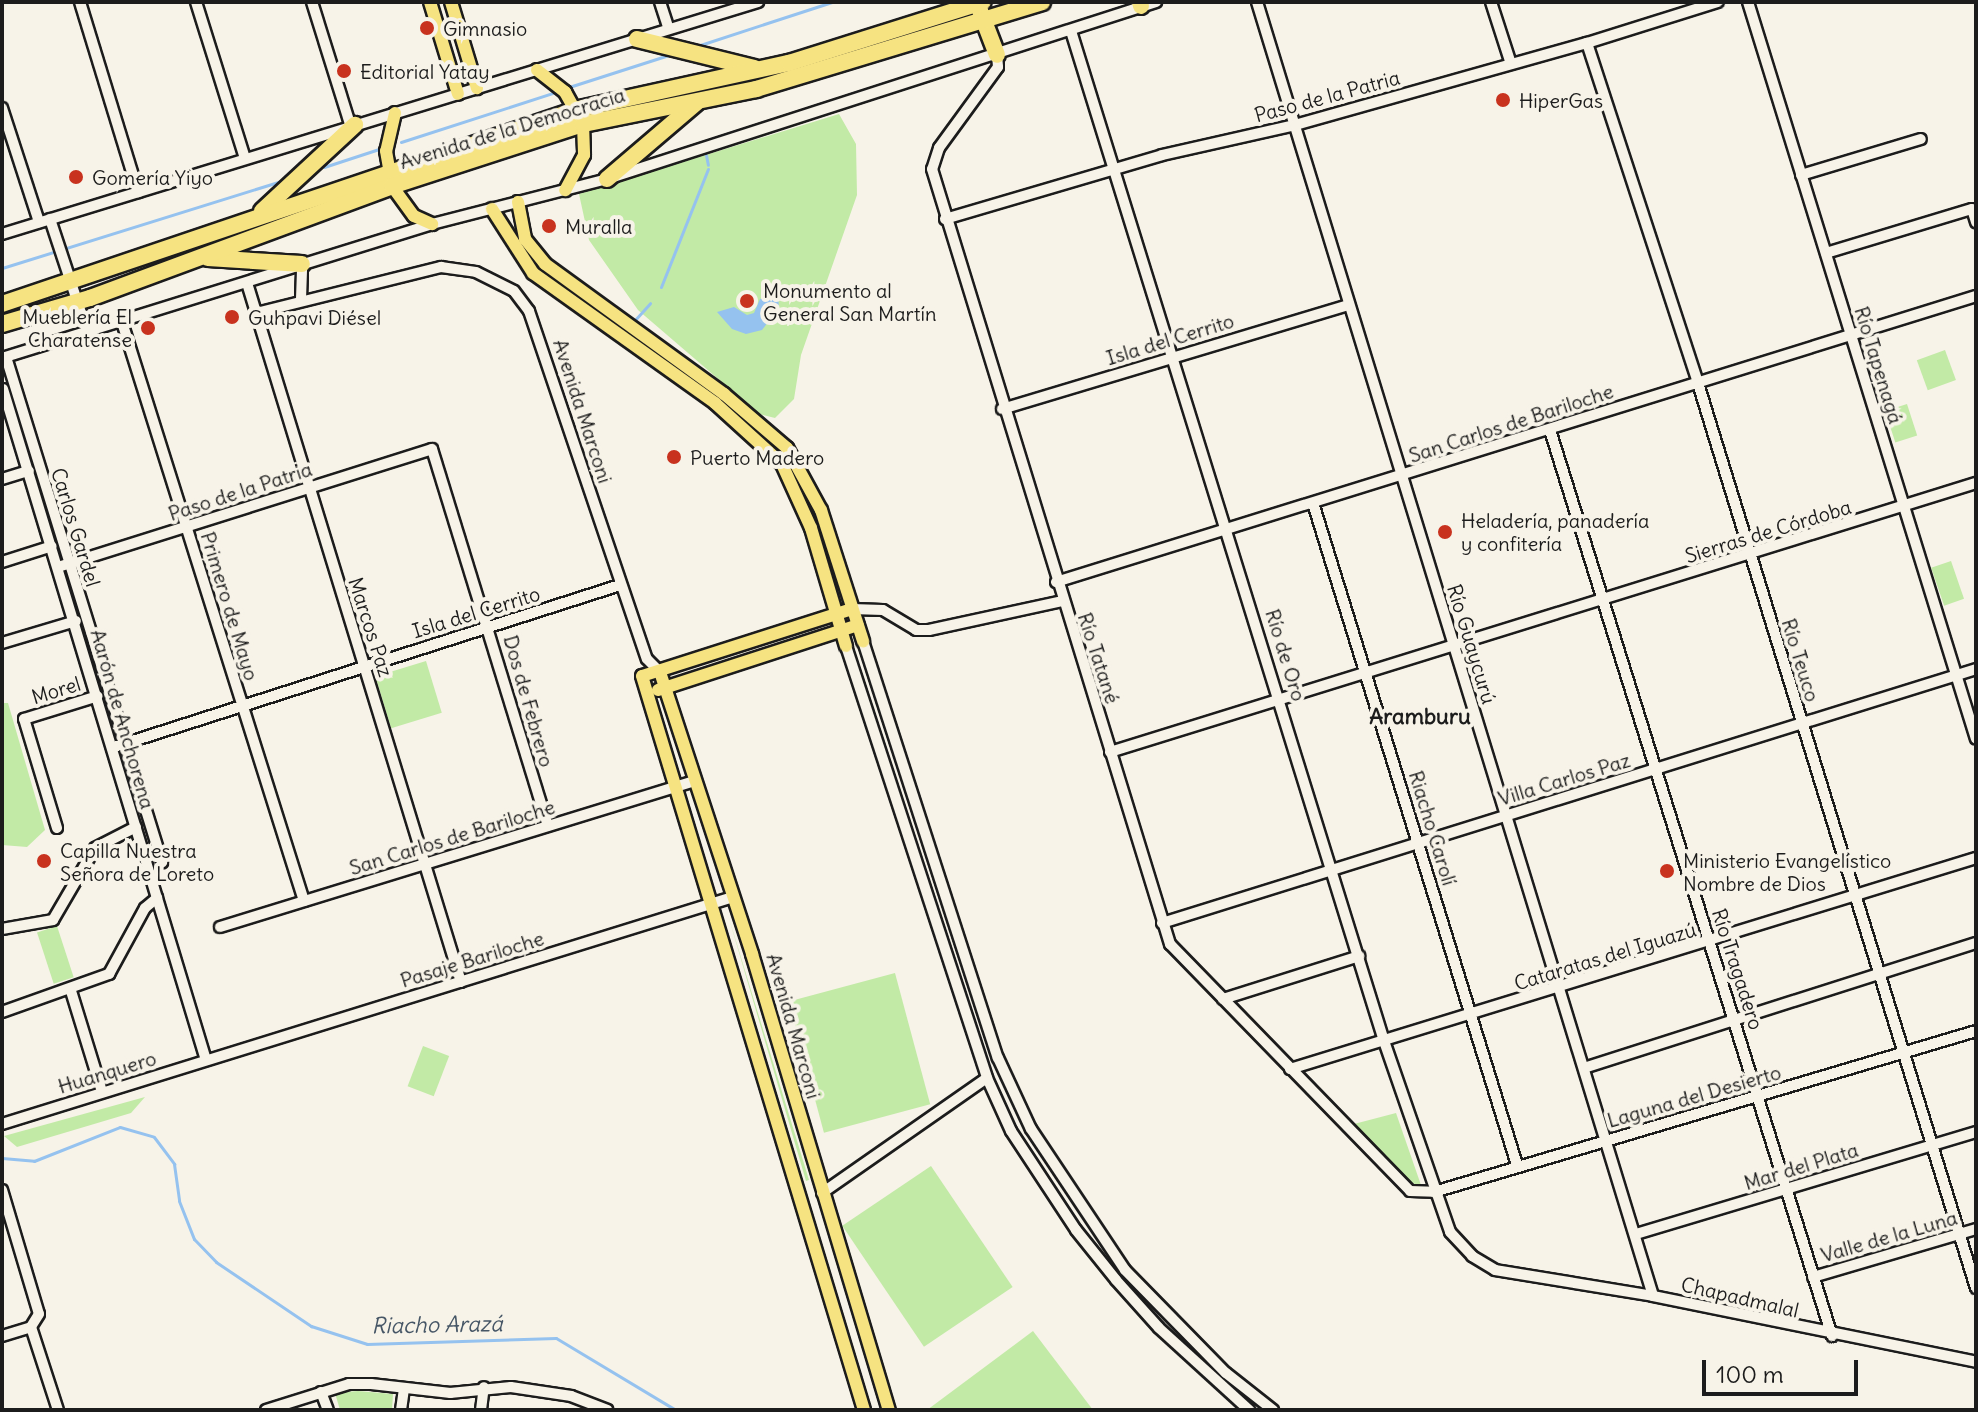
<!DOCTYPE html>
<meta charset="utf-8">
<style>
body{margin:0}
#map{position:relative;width:1978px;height:1412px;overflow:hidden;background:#f7f3e8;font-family:Delius,sans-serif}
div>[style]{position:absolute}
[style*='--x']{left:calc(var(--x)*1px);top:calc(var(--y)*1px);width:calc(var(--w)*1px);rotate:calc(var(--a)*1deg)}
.green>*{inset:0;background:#c2eaa6;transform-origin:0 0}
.water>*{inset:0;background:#95c2ef}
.stream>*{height:3px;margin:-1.5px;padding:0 1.5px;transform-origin:1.5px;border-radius:1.5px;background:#95c2ef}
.roads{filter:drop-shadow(2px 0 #1c1c1c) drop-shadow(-2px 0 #1c1c1c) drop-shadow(0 2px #1c1c1c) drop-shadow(0 -2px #1c1c1c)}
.minor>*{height:10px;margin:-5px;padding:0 5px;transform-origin:5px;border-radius:5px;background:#f7f3e8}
.major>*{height:12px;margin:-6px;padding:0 6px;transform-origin:6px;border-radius:6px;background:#f6e381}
.highway>*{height:16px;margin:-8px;padding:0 8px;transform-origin:8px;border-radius:8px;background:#f6e381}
.dots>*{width:22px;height:22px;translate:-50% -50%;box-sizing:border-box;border:4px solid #f7f3e8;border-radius:50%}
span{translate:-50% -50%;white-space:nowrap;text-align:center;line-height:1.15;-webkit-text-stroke:8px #f7f3e8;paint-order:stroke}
.poi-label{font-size:20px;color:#1c1c1c}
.left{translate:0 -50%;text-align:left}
.right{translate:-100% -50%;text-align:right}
.street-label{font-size:20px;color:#1c1c1c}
.neighbourhood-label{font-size:22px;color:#1c1c1c;font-weight:700}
.water-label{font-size:22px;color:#465666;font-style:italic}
.frame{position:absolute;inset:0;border:4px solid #1c1c1c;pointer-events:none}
.scale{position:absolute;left:1702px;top:1360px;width:156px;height:36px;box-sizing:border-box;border:4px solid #1c1c1c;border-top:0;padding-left:10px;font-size:24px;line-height:28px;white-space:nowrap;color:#1c1c1c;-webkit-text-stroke:6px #f7f3e8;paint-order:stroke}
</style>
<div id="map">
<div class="green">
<div style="clip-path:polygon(839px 114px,856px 144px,857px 195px,801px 355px,794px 399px,775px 418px,759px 414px,638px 310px,589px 240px,579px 194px)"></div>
<div style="left:1945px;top:350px;width:32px;height:30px;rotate:70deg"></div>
<div style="left:1907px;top:404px;width:33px;height:23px;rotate:72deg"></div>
<div style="left:1951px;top:561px;width:40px;height:21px;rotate:71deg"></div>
<div style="left:426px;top:661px;width:54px;height:53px;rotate:73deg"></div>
<div style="clip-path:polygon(2px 703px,8px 703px,45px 830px,27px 847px,2px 845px)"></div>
<div style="clip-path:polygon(728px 915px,809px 1180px,806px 1181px)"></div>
<div style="left:57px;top:926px;width:54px;height:21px;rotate:72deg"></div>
<div style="left:895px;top:973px;width:136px;height:110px;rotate:75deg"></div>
<div style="left:423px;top:1046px;width:28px;height:43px;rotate:21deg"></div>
<div style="clip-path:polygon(145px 1097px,131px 1113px,17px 1147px,4px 1136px)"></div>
<div style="clip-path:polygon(1396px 1113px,1422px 1188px,1404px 1178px,1354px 1124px)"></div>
<div style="left:931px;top:1166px;width:146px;height:107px;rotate:56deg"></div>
<div style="clip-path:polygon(1033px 1331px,1093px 1410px,927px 1410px)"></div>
<div style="clip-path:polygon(358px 1391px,393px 1394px,392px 1410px,340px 1410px,335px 1393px)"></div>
</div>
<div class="water">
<div style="clip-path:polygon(778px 295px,779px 308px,762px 330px,746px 334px,732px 329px,717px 312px,734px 307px,747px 315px,754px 313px,760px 299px)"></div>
</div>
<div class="stream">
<div style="--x:694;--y:47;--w:145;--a:-18.1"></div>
<div style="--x:569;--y:87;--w:108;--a:-17.8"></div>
<div style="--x:401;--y:142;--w:163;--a:-17.9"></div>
<div style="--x:706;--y:155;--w:10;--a:79"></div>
<div style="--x:324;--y:167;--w:61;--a:-18.1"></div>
<div style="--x:2;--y:268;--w:296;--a:-17.3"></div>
<div style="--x:661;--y:287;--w:127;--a:-68.3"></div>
<div style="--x:634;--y:321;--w:24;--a:-48"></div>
<div style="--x:2;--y:1158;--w:32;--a:5"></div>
<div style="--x:34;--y:1161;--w:92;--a:-21.6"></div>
<div style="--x:120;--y:1127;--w:35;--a:16"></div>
<div style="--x:154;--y:1137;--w:34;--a:53"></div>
<div style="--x:174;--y:1164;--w:37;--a:82"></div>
<div style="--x:179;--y:1201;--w:41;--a:68.5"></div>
<div style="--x:194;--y:1239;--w:32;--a:46"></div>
<div style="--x:216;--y:1262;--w:115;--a:34"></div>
<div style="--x:311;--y:1326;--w:59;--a:17.8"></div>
<div style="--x:367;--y:1344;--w:189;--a:-1.8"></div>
<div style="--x:556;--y:1338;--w:140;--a:31"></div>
</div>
<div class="roads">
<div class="minor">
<div style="--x:80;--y:2;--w:199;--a:73"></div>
<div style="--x:196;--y:2;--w:164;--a:72.6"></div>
<div style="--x:312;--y:2;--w:131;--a:72.7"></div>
<div style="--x:660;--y:2;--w:28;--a:72"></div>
<div style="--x:1257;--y:2;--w:1353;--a:72.98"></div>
<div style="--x:1491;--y:2;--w:65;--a:72.1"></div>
<div style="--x:1748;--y:2;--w:771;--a:72.81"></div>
<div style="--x:1071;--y:31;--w:1057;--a:72.78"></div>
<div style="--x:1384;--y:1041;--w:202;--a:70.9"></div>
<div style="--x:1450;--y:1232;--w:33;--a:47"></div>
<div style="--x:1472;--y:1256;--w:27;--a:31"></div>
<div style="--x:1495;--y:1270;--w:160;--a:9.3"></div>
<div style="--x:1653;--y:1296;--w:330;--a:11.5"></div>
<div style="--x:1587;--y:43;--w:354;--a:71.9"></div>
<div style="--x:1697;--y:380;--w:950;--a:72.92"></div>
<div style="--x:997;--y:55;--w:12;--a:85"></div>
<div style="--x:998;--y:67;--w:100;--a:126.1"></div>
<div style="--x:939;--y:148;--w:22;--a:108"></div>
<div style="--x:932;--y:169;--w:811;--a:72.93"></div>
<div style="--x:1170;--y:944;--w:344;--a:45.8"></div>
<div style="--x:1410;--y:1191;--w:24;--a:2"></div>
<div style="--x:1434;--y:1192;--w:565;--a:-16.54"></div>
<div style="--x:2;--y:108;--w:120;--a:72"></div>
<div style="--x:1801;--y:175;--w:125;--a:-16.7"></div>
<div style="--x:50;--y:219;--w:118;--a:71.7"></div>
<div style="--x:945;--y:219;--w:226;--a:-16.4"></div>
<div style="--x:1162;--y:155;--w:136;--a:-12.7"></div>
<div style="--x:1295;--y:125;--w:303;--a:-15.7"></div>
<div style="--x:1587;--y:43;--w:137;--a:-17.4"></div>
<div style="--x:2;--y:234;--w:791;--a:-17.06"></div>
<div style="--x:1826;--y:253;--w:152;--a:-16.8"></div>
<div style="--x:1972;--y:209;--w:14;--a:73"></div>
<div style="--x:247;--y:283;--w:731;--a:72.98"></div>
<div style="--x:301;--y:299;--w:35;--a:-88"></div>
<div style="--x:256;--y:313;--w:191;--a:-14"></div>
<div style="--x:441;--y:267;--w:35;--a:8"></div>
<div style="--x:476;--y:272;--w:42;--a:26.6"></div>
<div style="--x:514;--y:291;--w:25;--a:53"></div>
<div style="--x:529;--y:311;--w:367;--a:71.3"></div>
<div style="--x:647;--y:659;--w:18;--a:45"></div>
<div style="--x:122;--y:322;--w:607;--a:72.55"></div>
<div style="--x:6;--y:357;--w:529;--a:72.83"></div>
<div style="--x:2;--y:358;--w:450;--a:-17.3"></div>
<div style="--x:432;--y:224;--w:181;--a:-14.4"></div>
<div style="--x:607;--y:179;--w:577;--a:-17.87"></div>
<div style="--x:3;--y:389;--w:701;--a:73.17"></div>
<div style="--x:1002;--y:409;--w:361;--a:-16.7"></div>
<div style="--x:1550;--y:430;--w:949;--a:72.71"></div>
<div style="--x:2;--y:479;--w:28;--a:-17"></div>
<div style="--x:1313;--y:503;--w:693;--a:72.87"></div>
<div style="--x:2;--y:562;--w:52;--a:-17.7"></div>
<div style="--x:58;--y:567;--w:392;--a:-17.5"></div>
<div style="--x:432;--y:449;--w:394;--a:72.9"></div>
<div style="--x:1056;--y:582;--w:963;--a:-17.27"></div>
<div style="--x:852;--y:609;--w:31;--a:2"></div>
<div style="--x:883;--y:610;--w:39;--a:31"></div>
<div style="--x:916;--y:630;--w:13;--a:0"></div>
<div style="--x:929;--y:630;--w:136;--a:-12.3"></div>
<div style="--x:863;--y:641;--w:438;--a:72.1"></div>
<div style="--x:998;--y:1058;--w:78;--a:65.1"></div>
<div style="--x:1031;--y:1129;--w:169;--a:56.3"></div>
<div style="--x:1125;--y:1270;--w:144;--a:45.6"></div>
<div style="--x:1226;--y:1373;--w:60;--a:38.2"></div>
<div style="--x:2;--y:643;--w:77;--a:-16.6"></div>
<div style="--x:846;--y:646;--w:454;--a:71.9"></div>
<div style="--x:987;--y:1078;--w:58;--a:65.6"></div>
<div style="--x:1011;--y:1131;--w:118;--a:56.7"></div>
<div style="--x:1076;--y:1230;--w:64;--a:51.3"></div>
<div style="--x:1116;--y:1280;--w:64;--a:48.1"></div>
<div style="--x:1159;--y:1328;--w:122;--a:42.3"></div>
<div style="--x:114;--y:747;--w:531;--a:-17.75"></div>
<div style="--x:1110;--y:752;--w:907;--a:-17.26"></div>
<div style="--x:57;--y:828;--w:114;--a:-106.8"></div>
<div style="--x:24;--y:719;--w:77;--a:-17.3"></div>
<div style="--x:1162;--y:923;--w:853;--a:-17.33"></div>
<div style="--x:220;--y:927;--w:497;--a:-17.1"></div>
<div style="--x:2;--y:929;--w:52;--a:-10"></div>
<div style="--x:53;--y:920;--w:83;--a:-59.7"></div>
<div style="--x:95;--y:848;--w:46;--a:-27.1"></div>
<div style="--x:71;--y:991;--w:106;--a:72.9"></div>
<div style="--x:1223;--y:999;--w:143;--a:-17.5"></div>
<div style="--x:2;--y:1012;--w:114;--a:-19.6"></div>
<div style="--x:109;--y:974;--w:75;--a:-61.4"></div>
<div style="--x:145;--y:908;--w:16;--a:-40"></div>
<div style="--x:1587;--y:1067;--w:408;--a:-17.7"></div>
<div style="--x:1290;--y:1069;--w:718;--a:-17.1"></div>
<div style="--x:2;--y:1124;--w:765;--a:-17.25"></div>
<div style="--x:2;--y:1190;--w:129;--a:73.4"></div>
<div style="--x:39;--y:1314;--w:15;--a:122"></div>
<div style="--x:31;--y:1327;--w:87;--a:72"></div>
<div style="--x:822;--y:1193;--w:201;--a:-34.9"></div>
<div style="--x:1636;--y:1234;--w:355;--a:-16.7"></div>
<div style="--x:1813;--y:1277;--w:170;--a:-16.4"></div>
<div style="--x:2;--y:1336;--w:30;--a:-17"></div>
<div style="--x:321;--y:1392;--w:19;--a:69"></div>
<div style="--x:266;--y:1410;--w:87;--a:-17.4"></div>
<div style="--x:349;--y:1384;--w:22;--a:0"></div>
<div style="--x:371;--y:1384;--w:80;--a:6.5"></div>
<div style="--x:450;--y:1393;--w:61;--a:-5.6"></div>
<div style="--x:511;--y:1387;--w:61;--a:8.5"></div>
<div style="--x:571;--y:1396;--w:39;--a:21"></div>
<div style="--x:401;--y:1410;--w:21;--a:-82"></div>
<div style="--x:481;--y:1410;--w:23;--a:-83"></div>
</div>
<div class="major">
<div style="--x:430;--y:2;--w:96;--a:73.1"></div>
<div style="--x:451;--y:2;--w:90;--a:73.2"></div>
<div style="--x:537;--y:70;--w:36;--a:38"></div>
<div style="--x:565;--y:92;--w:37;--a:61"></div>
<div style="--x:583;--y:124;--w:31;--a:88"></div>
<div style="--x:584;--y:155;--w:40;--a:118"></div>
<div style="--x:395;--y:113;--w:39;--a:103"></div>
<div style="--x:386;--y:151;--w:36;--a:80"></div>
<div style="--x:392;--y:186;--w:37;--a:54"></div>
<div style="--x:414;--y:216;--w:20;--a:24"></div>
<div style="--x:518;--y:202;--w:38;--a:79"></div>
<div style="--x:525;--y:239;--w:32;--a:51"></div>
<div style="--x:545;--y:264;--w:221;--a:36"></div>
<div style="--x:724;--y:394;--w:83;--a:40.6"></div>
<div style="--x:787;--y:448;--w:71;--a:61.3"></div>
<div style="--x:821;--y:510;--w:138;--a:72.2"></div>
<div style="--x:492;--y:209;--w:76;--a:57.4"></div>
<div style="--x:533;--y:273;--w:224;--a:35.5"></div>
<div style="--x:715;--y:403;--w:91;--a:42.3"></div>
<div style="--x:782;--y:464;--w:70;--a:65.6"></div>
<div style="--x:811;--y:528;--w:123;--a:73.5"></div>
<div style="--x:852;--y:609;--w:220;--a:162.3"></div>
<div style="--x:642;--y:676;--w:767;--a:73.17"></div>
<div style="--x:660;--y:672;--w:297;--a:71.9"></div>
<div style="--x:752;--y:954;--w:476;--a:73.3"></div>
<div style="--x:658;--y:690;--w:210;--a:-18"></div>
</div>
<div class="highway">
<div style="--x:1140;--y:2;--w:4;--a:76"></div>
<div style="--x:979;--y:8;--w:50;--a:69"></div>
<div style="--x:637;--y:39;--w:121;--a:13.9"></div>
<div style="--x:607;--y:179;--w:118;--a:-40.5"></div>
<div style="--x:262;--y:211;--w:127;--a:-42.8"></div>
<div style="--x:208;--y:258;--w:94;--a:3.7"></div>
<div style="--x:2;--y:304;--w:609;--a:-18.67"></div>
<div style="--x:579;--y:109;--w:215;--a:-12.4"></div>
<div style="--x:789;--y:63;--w:203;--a:-17.5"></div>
<div style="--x:2;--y:324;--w:92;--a:-16.5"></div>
<div style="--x:90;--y:298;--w:322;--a:-20.3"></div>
<div style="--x:392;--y:186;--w:201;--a:-18"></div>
<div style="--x:583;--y:124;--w:177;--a:-11.4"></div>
<div style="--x:756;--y:89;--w:299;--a:-16.9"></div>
</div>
</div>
<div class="dots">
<div style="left:427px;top:28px;background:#c8321e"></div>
<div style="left:344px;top:71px;background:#c8321e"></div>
<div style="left:1503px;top:100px;background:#c8321e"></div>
<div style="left:76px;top:177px;background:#c8321e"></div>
<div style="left:549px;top:226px;background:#c8321e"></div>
<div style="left:747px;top:301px;background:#c8321e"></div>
<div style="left:232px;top:317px;background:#c8321e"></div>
<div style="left:148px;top:328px;background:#c8321e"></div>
<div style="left:674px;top:457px;background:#c8321e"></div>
<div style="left:1445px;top:532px;background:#c8321e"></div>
<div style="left:44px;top:861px;background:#c8321e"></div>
<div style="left:1667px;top:871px;background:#c8321e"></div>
</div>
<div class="poi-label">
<span class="left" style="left:443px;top:28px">Gimnasio</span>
<span class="left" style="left:360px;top:71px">Editorial Yatay</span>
<span class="left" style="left:1519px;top:100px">HiperGas</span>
<span class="left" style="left:92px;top:177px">Gomería Yiyo</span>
<span class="left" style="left:565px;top:226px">Muralla</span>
<span class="left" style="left:763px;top:302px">Monumento al<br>General San Martín</span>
<span class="right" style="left:132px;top:328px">Mueblería El<br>Charatense</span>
<span class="left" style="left:248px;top:317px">Guhpavi Diésel</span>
<span class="left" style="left:690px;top:457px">Puerto Madero</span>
<span class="left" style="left:1461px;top:532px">Heladería, panadería<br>y confitería</span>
<span class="left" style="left:60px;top:862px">Capilla Nuestra<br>Señora de Loreto</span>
<span class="left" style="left:1683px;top:872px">Ministerio Evangelístico<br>Nombre de Dios</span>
</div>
<div class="street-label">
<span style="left:1327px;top:96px;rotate:-15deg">Paso de la Patria</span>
<span style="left:512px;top:128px;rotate:-17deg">Avenida de la Democracia</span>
<span style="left:1170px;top:339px;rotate:-17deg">Isla del Cerrito</span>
<span style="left:1879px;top:365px;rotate:73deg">Río Tapenagá</span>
<span style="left:583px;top:411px;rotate:72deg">Avenida Marconi</span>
<span style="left:1511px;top:423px;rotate:-18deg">San Carlos de Bariloche</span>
<span style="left:240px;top:491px;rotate:-18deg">Paso de la Patria</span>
<span style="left:76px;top:527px;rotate:73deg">Carlos Gardel</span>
<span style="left:1768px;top:531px;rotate:-17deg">Sierras de Córdoba</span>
<span style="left:230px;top:606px;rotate:73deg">Primero de Mayo</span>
<span style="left:476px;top:612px;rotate:-17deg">Isla del Cerrito</span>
<span style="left:371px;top:627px;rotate:72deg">Marcos Paz</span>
<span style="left:1472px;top:644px;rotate:73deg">Río Guaycurú</span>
<span style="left:1286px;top:655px;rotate:73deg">Río de Oro</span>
<span style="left:1099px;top:658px;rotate:72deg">Río Tatané</span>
<span style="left:1801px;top:660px;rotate:73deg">Río Teuco</span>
<span style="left:56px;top:690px;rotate:-17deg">Morel</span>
<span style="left:529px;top:701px;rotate:74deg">Dos de Febrero</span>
<span style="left:123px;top:719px;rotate:74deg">Aarón de Anchorena</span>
<span style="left:1564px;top:779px;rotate:-17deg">Villa Carlos Paz</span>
<span style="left:1433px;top:828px;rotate:73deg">Riacho Carolí</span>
<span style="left:452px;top:837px;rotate:-17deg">San Carlos de Bariloche</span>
<span style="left:1605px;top:956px;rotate:-17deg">Cataratas del Iguazú</span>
<span style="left:472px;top:959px;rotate:-17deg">Pasaje Bariloche</span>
<span style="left:1738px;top:969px;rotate:72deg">Río Tragadero</span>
<span style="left:794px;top:1026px;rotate:74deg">Avenida Marconi</span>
<span style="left:107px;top:1072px;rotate:-17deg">Huanquero</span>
<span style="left:1694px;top:1096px;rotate:-16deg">Laguna del Desierto</span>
<span style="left:1801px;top:1166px;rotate:-17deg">Mar del Plata</span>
<span style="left:1889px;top:1236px;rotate:-16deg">Valle de la Luna</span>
<span style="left:1740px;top:1297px;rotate:13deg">Chapadmalal</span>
</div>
<div class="neighbourhood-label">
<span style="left:1420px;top:717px">Aramburu</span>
</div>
<div class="water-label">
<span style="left:437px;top:1325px;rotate:-1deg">Riacho Arazá</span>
</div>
<div class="frame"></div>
<div class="scale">100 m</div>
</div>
